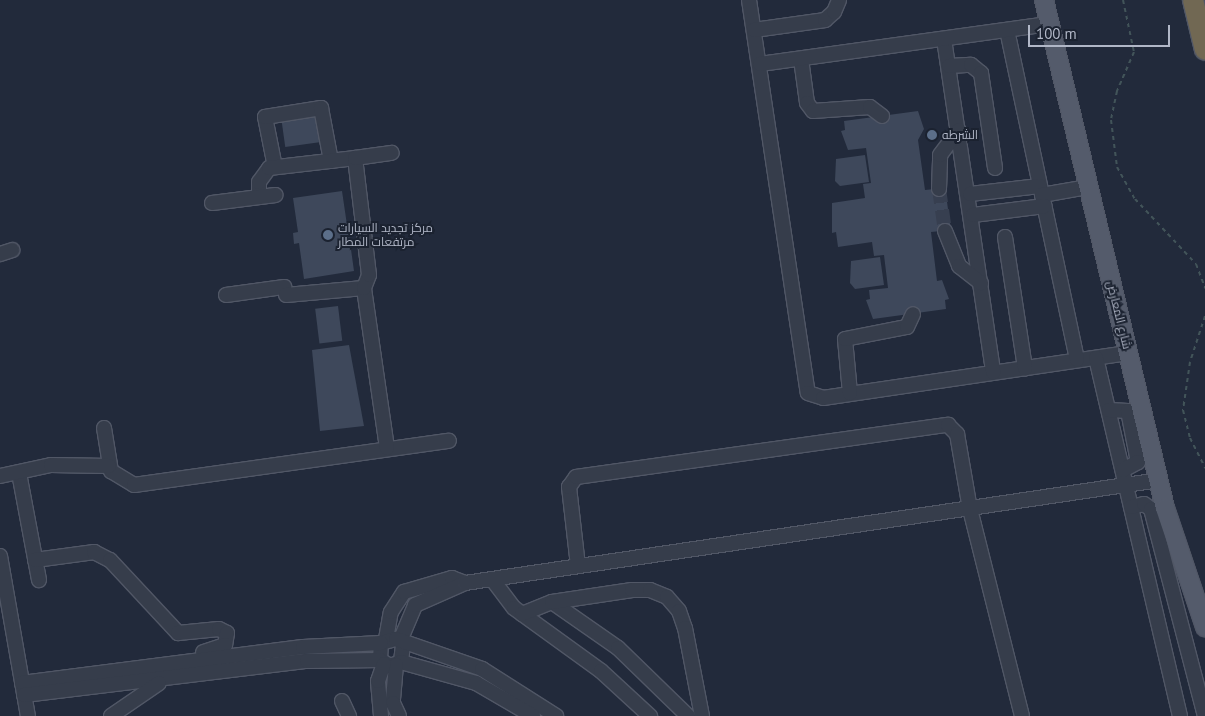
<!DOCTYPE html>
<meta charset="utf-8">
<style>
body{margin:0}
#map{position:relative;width:1205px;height:716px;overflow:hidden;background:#222a3b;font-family:"PT Sans",Cairo,sans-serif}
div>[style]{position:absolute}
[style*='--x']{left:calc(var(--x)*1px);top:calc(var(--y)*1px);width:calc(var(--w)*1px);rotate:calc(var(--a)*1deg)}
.building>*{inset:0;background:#3e485b;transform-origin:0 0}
.minor-tunnel>*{height:14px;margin-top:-7px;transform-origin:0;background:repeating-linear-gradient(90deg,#373f50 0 14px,transparent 0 21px)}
.path>*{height:2px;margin-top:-1px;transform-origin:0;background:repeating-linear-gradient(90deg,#425459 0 4px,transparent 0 8px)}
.roads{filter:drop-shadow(1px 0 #515766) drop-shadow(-1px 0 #515766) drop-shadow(0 1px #515766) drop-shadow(0 -1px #515766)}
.minor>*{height:14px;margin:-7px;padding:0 7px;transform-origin:7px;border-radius:7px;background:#363d4b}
.major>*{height:18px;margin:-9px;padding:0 9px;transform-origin:9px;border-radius:9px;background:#545b6b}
.highway>*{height:20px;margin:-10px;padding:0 10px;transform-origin:10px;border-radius:10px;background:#716853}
.dots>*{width:14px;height:14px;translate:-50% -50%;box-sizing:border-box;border:2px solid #1b2230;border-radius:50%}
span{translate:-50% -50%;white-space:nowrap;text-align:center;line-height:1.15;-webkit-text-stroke:4px #1b2230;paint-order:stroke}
.poi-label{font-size:12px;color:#b1b7c7}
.left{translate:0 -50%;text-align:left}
.street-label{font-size:12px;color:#b1b7c7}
.scale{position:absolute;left:1028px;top:25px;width:142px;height:22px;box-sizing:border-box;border:2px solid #b1b7c7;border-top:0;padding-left:6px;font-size:15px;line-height:18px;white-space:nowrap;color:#b1b7c7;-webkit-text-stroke:4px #1b2230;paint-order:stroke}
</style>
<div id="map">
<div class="building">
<div style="clip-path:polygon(918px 111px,924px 129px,918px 140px,925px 190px,945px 188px,951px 230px,931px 232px,937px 281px,942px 280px,949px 299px,945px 300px,946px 309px,873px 319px,866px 300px,870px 299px,869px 290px,888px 288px,884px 255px,874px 256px,872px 242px,838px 247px,836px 232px,832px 233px,832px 203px,865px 198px,863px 184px,871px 183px,866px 148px,848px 150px,841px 131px,845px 130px,844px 121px)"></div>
<div style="left:319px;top:114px;width:28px;height:38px;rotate:82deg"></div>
<div style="clip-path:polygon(865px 155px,869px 182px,840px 186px,835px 181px,836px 159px)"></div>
<div style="clip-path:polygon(342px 191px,347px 225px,355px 224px,356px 234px,349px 235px,354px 271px,304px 279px,299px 243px,294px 244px,293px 233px,298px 232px,293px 198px)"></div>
<div style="clip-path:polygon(880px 257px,884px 285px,855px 289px,850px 283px,851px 261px)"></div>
<div style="left:338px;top:306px;width:35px;height:23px;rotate:83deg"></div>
<div style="clip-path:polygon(349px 345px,364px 426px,320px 431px,312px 350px)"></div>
</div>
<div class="minor-tunnel">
<div style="--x:939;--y:189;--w:42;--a:81.9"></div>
</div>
<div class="path">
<div style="--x:1123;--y:0;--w:53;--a:78.1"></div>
<div style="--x:1134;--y:52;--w:43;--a:113.6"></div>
<div style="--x:1117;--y:91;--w:30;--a:102"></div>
<div style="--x:1111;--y:120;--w:47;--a:82.7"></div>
<div style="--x:1117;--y:167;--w:37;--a:61"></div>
<div style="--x:1135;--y:199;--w:89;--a:46.8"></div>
<div style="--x:1196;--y:264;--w:26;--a:69"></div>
<div style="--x:1205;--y:316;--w:48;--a:108.1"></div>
<div style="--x:1190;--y:362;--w:49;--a:98.3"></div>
<div style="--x:1183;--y:410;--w:29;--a:76"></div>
<div style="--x:1190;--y:438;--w:34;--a:63"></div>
</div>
<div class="roads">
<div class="minor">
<div style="--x:749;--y:0;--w:397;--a:81.5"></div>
<div style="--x:808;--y:393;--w:16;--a:18"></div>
<div style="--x:823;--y:398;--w:308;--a:-8.4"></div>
<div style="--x:754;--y:30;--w:72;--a:-8"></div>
<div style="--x:825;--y:20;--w:12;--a:-42"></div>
<div style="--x:834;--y:12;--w:13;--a:-67"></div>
<div style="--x:1007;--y:30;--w:337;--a:78"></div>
<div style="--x:944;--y:39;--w:337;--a:81.6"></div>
<div style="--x:801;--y:59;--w:44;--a:82.2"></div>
<div style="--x:807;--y:103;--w:10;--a:53"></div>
<div style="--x:813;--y:111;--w:57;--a:-4"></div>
<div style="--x:870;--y:107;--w:15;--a:37"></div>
<div style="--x:760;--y:64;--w:293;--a:-7.9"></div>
<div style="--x:949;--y:66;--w:22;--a:-3"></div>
<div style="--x:971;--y:65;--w:13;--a:39"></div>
<div style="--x:981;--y:73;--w:96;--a:81.6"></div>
<div style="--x:275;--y:167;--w:51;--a:-101.3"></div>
<div style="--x:265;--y:117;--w:57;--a:-9.1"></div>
<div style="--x:321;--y:108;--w:54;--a:79.3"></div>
<div style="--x:939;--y:189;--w:34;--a:-88"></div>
<div style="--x:940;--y:155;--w:31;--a:-53"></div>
<div style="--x:970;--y:194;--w:70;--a:-6.5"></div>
<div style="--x:1042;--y:195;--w:47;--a:-9.9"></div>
<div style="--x:259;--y:197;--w:15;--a:-90"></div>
<div style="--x:259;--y:182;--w:17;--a:-54"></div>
<div style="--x:269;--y:168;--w:87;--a:-6.6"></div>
<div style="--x:212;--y:203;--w:64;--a:-7.2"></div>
<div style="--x:973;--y:215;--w:72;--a:-7.2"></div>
<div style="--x:945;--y:231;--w:38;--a:68"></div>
<div style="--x:959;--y:266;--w:28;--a:38"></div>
<div style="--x:1005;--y:237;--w:133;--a:81.3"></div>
<div style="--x:0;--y:254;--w:13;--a:-18"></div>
<div style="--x:226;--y:295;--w:59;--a:-7.9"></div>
<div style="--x:286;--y:295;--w:78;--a:-5.1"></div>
<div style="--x:1096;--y:358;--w:368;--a:76.8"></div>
<div style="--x:850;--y:393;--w:54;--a:-95.3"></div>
<div style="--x:845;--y:339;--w:63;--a:-11"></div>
<div style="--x:907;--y:327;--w:14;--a:-65"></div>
<div style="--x:1109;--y:410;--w:19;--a:3"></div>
<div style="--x:1128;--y:411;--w:52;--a:78.9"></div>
<div style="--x:1138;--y:462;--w:17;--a:152"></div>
<div style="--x:104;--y:428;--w:44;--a:80.8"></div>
<div style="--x:111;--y:471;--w:27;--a:31"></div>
<div style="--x:134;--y:485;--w:318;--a:-8"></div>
<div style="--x:387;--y:448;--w:162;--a:-98.2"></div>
<div style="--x:364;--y:288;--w:14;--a:-69"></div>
<div style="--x:369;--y:275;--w:118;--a:-96.8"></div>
<div style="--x:355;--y:158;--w:37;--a:-8"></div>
<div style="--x:19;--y:473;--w:109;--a:79.4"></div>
<div style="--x:0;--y:476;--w:52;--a:-12.2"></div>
<div style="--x:51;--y:465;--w:58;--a:1"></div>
<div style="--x:1131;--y:507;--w:13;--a:-13"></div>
<div style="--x:1144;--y:504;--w:9;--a:36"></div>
<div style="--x:1151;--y:509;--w:214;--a:75.4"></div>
<div style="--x:0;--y:556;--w:162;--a:80.1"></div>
<div style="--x:35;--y:560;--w:60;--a:-7.7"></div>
<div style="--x:94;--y:552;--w:18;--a:27"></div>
<div style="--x:110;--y:560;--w:100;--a:47"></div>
<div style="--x:178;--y:633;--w:41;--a:-5.6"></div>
<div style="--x:219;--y:629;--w:9;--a:27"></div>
<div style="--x:227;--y:633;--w:12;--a:99"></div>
<div style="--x:225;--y:645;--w:23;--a:162"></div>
<div style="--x:578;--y:566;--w:80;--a:-96.5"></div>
<div style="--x:569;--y:487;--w:12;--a:-55"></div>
<div style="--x:576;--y:477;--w:376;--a:-8"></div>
<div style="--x:948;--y:425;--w:13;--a:45"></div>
<div style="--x:957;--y:434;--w:76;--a:80.2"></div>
<div style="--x:970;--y:509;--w:213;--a:75.9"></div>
<div style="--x:492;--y:579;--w:36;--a:53"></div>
<div style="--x:514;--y:608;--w:107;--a:35.9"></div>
<div style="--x:601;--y:671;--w:67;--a:42.6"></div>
<div style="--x:552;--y:602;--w:80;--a:34.9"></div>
<div style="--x:618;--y:648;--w:98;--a:44.2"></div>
<div style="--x:522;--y:614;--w:32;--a:-22"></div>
<div style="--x:552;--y:602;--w:81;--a:-8.5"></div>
<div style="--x:632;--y:590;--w:18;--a:0"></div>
<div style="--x:650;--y:590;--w:18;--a:22"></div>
<div style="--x:667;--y:597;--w:18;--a:49"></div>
<div style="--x:679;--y:611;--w:18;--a:71"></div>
<div style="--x:685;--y:628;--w:90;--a:79.1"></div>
<div style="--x:386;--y:639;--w:27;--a:-80"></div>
<div style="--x:391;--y:612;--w:24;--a:-57"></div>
<div style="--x:404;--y:592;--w:50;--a:-16.3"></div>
<div style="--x:452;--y:578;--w:14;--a:21"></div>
<div style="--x:400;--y:641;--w:39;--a:-67"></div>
<div style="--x:415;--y:605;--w:55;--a:-23.7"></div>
<div style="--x:465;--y:583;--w:702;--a:-8.44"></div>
<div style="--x:403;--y:645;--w:17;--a:97"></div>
<div style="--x:401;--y:662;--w:12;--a:160"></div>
<div style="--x:390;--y:666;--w:12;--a:-149"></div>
<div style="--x:380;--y:660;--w:17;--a:-87"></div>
<div style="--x:381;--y:643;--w:16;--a:-15"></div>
<div style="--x:396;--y:639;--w:91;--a:19.2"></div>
<div style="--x:482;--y:669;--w:88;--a:32.4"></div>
<div style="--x:401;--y:662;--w:78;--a:15.6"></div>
<div style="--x:476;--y:683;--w:66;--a:30.1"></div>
<div style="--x:396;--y:665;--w:38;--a:95"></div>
<div style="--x:393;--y:703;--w:14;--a:65"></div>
<div style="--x:22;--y:683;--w:283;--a:-7.3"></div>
<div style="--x:303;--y:647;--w:78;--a:-2.9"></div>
<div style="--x:24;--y:695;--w:285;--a:-6.9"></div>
<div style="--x:307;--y:661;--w:73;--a:-0.8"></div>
<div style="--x:342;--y:701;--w:17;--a:65"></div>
<div style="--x:111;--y:716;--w:58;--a:-34.5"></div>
<div style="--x:381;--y:716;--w:35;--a:-95"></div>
<div style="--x:378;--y:681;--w:18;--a:-71"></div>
</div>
<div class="major">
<div style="--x:1044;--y:0;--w:522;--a:76.6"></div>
<div style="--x:1165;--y:508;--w:126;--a:71.4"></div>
</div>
<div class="highway">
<div style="--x:1193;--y:0;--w:51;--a:76.5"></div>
</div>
</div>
<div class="dots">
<div style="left:932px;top:135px;background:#5c6f8a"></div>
<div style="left:328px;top:235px;background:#5c6f8a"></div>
</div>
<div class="poi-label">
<span class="left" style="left:942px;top:135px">الشرطه</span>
<span class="left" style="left:338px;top:235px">مركز تجديد السيارات<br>مرتفعات المطار</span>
</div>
<div class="street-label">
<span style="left:1119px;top:315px;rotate:76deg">شارع المعارض</span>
</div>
<div class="scale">100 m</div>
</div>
